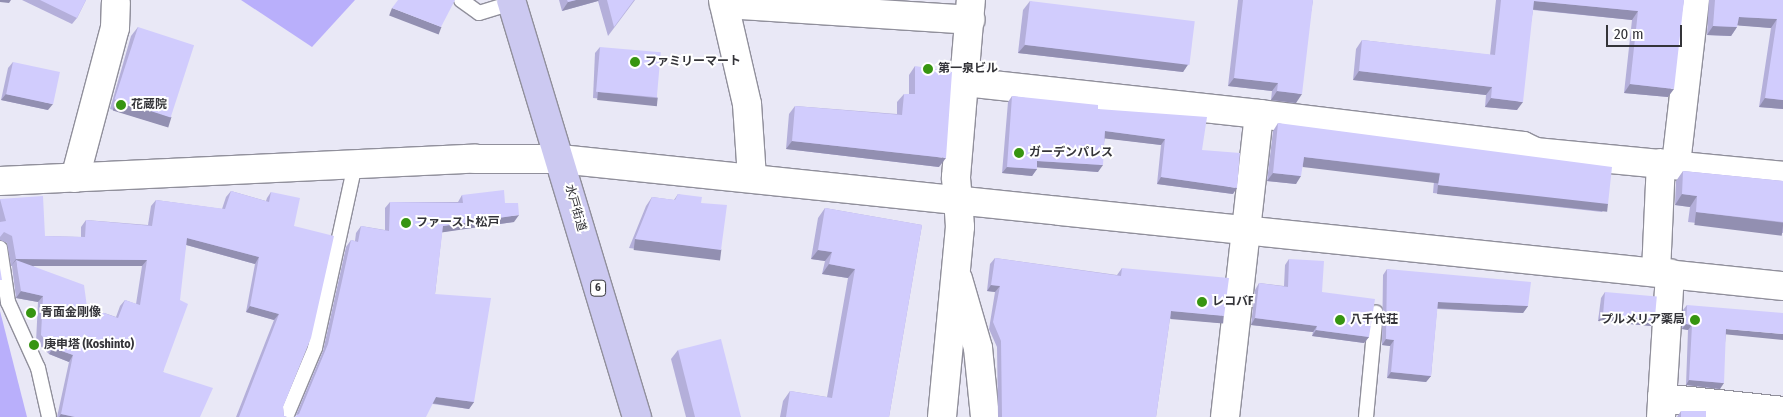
<!DOCTYPE html>
<meta charset="utf-8">
<style>
body{margin:0}
#map{position:relative;width:1783px;height:417px;overflow:hidden;background:#e9e8f6;font-family:"Fira Sans Condensed","Noto Sans JP",sans-serif}
div>[style]{position:absolute}
[style*='--x']{left:calc(var(--x)*1px);top:calc(var(--y)*1px);width:calc(var(--w)*1px);rotate:calc(var(--a)*1deg)}
.green>*{inset:0;background:#b9affb}
.roads{filter:drop-shadow(1px 0 #908f9b) drop-shadow(-1px 0 #908f9b) drop-shadow(0 1px #908f9b) drop-shadow(0 -1px #908f9b)}
.lane>*{height:14px;margin:-7px;padding:0 7px;transform-origin:7px;border-radius:7px;background:#fff}
.street>*{height:28px;margin:-14px;padding:0 14px;transform-origin:14px;border-radius:14px;background:#fff}
.secondary>*{height:28px;margin:-14px;padding:0 14px;transform-origin:14px;border-radius:14px;background:#fff}
.highway>*{height:28px;margin:-14px;padding:0 14px;transform-origin:14px;border-radius:14px;background:#ccc9f1}
.wall>*{inset:0;background:#b4afda}
.shaded-wall>*{inset:0;background:#928fb1;transform-origin:0 0}
.building>*{inset:0;background:#d1ccfd;transform-origin:0 0}
.dots>*{width:14px;height:14px;translate:-50% -50%;box-sizing:border-box;border:2px solid #fff;border-radius:50%}
span{translate:-50% -50%;white-space:nowrap;text-align:center;line-height:1.15;-webkit-text-stroke:4px #fff;paint-order:stroke}
.shield-label span{padding:1px 4px;background:#fff;border:1px solid;border-radius:4px;-webkit-text-stroke-width:0}
.shield-label{font-size:11px;color:#343439;font-weight:700}
.poi-label{font-size:12px;color:#343439;font-weight:700}
.left{translate:0 -50%;text-align:left}
.right{translate:-100% -50%;text-align:right}
.street-label{font-size:12px;color:#343439}
.scale{position:absolute;left:1606px;top:25px;width:76px;height:22px;box-sizing:border-box;border:2px solid #343439;border-top:0;padding-left:6px;font-size:15px;line-height:18px;white-space:nowrap;color:#343439;-webkit-text-stroke:4px #fff;paint-order:stroke}
</style>
<div id="map">
<div class="green">
<div style="clip-path:polygon(241px 0,355px 0,312px 47px)"></div>
<div style="clip-path:polygon(0 311px,27px 417px,0 417px)"></div>
</div>
<div class="roads">
<div class="lane">
<div style="--x:461;--y:0;--w:22;--a:36"></div>
<div style="--x:479;--y:13;--w:34;--a:-17"></div>
<div style="--x:0;--y:248;--w:55;--a:81.6"></div>
<div style="--x:8;--y:302;--w:72;--a:65.6"></div>
<div style="--x:38;--y:368;--w:50;--a:77.3"></div>
<div style="--x:286;--y:417;--w:75;--a:-67.2"></div>
<div style="--x:315;--y:348;--w:187;--a:-77.7"></div>
<div style="--x:1366;--y:417;--w:105;--a:-84.6"></div>
</div>
<div class="street">
<div style="--x:723;--y:0;--w:107;--a:77"></div>
<div style="--x:747;--y:104;--w:74;--a:86.1"></div>
<div style="--x:724;--y:4;--w:247;--a:3.7"></div>
<div style="--x:965;--y:82;--w:296;--a:6.2"></div>
<div style="--x:1259;--y:114;--w:305;--a:96.4"></div>
<div style="--x:1259;--y:114;--w:266;--a:6.9"></div>
<div style="--x:1523;--y:146;--w:14;--a:25"></div>
<div style="--x:1536;--y:152;--w:248;--a:5.5"></div>
<div style="--x:1676;--y:164;--w:165;--a:-83.4"></div>
<div style="--x:75;--y:178;--w:155;--a:-75.1"></div>
<div style="--x:115;--y:28;--w:25;--a:-88"></div>
<div style="--x:1656;--y:272;--w:109;--a:-87.4"></div>
<div style="--x:958;--y:279;--w:72;--a:73.8"></div>
<div style="--x:978;--y:348;--w:69;--a:84.2"></div>
<div style="--x:1662;--y:398;--w:122;--a:6.1"></div>
<div style="--x:942;--y:417;--w:191;--a:-84.6"></div>
<div style="--x:960;--y:227;--w:26;--a:-94"></div>
<div style="--x:1661;--y:417;--w:144;--a:-86.4"></div>
</div>
<div class="secondary">
<div style="--x:0;--y:181;--w:476;--a:-2.7"></div>
<div style="--x:475;--y:159;--w:85;--a:0"></div>
<div style="--x:560;--y:159;--w:1230;--a:5.93"></div>
<div style="--x:958;--y:201;--w:24;--a:-95"></div>
<div style="--x:956;--y:177;--w:178;--a:-85.2"></div>
</div>
<div class="highway">
<div style="--x:511;--y:0;--w:436;--a:73.2"></div>
</div>
</div>
<div class="wall">
<div style="clip-path:polygon(22px 0,86px 0,77px 18px,72px 24px)"></div>
<div style="clip-path:polygon(559px 0,635px 0,608px 36px,598px 1px,562px 11px)"></div>
<div style="clip-path:polygon(1238px 0,1313px 0,1296px 103px,1271px 100px,1272px 91px,1228px 86px)"></div>
<div style="clip-path:polygon(1496px 0,1684px 0,1668px 97px,1624px 93px,1632px 20px,1533px 10px,1517px 110px,1485px 107px,1486px 95px,1353px 80px,1356px 49px,1362px 40px,1490px 55px)"></div>
<div style="clip-path:polygon(1709px 0,1783px 0,1783px 109px,1759px 107px,1771px 28px,1737px 25px,1737px 27px,1731px 36px,1707px 35px)"></div>
<div style="clip-path:polygon(1030px 1px,1189px 63px,1183px 72px,1018px 53px,1023px 10px)"></div>
<div style="clip-path:polygon(138px 27px,165px 126px,110px 109px,131px 36px)"></div>
<div style="clip-path:polygon(600px 47px,658px 98px,653px 104px,593px 98px,595px 53px)"></div>
<div style="clip-path:polygon(13px 62px,48px 110px,1px 100px,8px 68px)"></div>
<div style="clip-path:polygon(915px 66px,939px 167px,786px 149px,789px 114px,795px 106px,897px 114px,897px 102px,904px 94px,909px 94px,909px 75px)"></div>
<div style="clip-path:polygon(1012px 96px,1098px 109px,1202px 150px,1233px 194px,1157px 184px,1161px 145px,1105px 138px,1098px 172px,1037px 167px,1037px 169px,1032px 176px,1002px 173px,1008px 102px)"></div>
<div style="clip-path:polygon(1278px 123px,1608px 204px,1602px 212px,1433px 193px,1434px 181px,1303px 165px,1296px 184px,1267px 181px,1273px 131px)"></div>
<div style="clip-path:polygon(1683px 171px,1783px 181px,1783px 233px,1688px 222px,1690px 207px,1675px 205px,1676px 181px)"></div>
<div style="clip-path:polygon(evenodd,231px 191px,266px 201px,267px 198px,271px 192px,294px 226px,283px 407px,284px 416px,287px 417px,236px 417px,274px 320px,246px 312px,255px 264px,186px 245px,163px 372px,200px 417px,57px 417px,69px 362px,49px 354px,36px 342px,38px 302px,16px 298px,12px 266px,11px 266px,7px 243px,0 240px,0 199px,45px 236px,81px 237px,81px 227px,86px 220px,148px 225px,151px 206px,156px 200px,222px 209px,226px 197px,231px 191px,33px 266px,142px 266px,136px 304px,125px 300px,120px 306px,116px 317px,87px 307px,33px 266px)"></div>
<div style="clip-path:polygon(678px 194px,701px 203px,721px 250px,715px 259px,629px 248px,646px 206px,652px 197px,674px 200px)"></div>
<div style="clip-path:polygon(462px 195px,505px 203px,514px 222px,442px 232px,435px 294px,474px 402px,469px 409px,433px 404px,296px 415px,323px 351px,346px 247px,351px 240px,355px 241px,356px 233px,361px 226px,385px 230px,385px 208px,390px 202px,458px 202px)"></div>
<div style="clip-path:polygon(825px 208px,922px 225px,889px 417px,780px 417px,783px 401px,790px 391px,827px 397px,848px 278px,822px 274px,825px 261px,811px 259px,818px 218px)"></div>
<div style="clip-path:polygon(995px 258px,1117px 275px,1122px 268px,1220px 323px,1170px 318px,1156px 417px,998px 417px,997px 347px,989px 329px,995px 292px,987px 291px,990px 264px)"></div>
<div style="clip-path:polygon(1289px 259px,1322px 292px,1369px 337px,1364px 343px,1312px 336px,1313px 332px,1251px 325px,1255px 290px,1259px 283px,1284px 286px,1285px 265px)"></div>
<div style="clip-path:polygon(1387px 269px,1528px 306px,1523px 313px,1437px 309px,1431px 376px,1426px 382px,1387px 378px,1390px 346px,1382px 345px,1383px 275px)"></div>
<div style="clip-path:polygon(1605px 292px,1656px 320px,1651px 326px,1598px 321px,1601px 298px)"></div>
<div style="clip-path:polygon(1687px 305px,1726px 334px,1720px 389px,1686px 385px,1688px 330px,1682px 329px,1683px 310px)"></div>
<div style="clip-path:polygon(678px 350px,741px 417px,686px 417px,671px 359px)"></div>
<div style="clip-path:polygon(1681px 411px,1706px 417px,1677px 417px)"></div>
</div>
<div class="shaded-wall">
<div style="clip-path:polygon(0 0,11px 0,9px 3px,0 2px)"></div>
<div style="clip-path:polygon(576px 0,599px 0,598px 1px,562px 11px,568px 2px)"></div>
<div style="clip-path:polygon(1534px 1px,1638px 11px,1632px 20px,1528px 9px)"></div>
<div style="left:392px;top:8px;width:53px;height:8px;rotate:21deg"></div>
<div style="clip-path:polygon(1739px 17px,1777px 19px,1771px 28px,1733px 25px)"></div>
<div style="clip-path:polygon(1713px 26px,1737px 27px,1731px 36px,1707px 35px)"></div>
<div style="clip-path:polygon(1025px 45px,1189px 63px,1183px 72px,1018px 53px)"></div>
<div style="clip-path:polygon(1359px 71px,1492px 87px,1486px 95px,1353px 80px)"></div>
<div style="clip-path:polygon(1234px 78px,1278px 83px,1272px 91px,1228px 86px)"></div>
<div style="clip-path:polygon(1630px 84px,1674px 89px,1668px 97px,1624px 93px)"></div>
<div style="clip-path:polygon(1277px 91px,1302px 94px,1296px 103px,1271px 100px)"></div>
<div style="left:598px;top:92px;width:60px;height:8px;rotate:6deg"></div>
<div style="clip-path:polygon(6px 94px,53px 104px,48px 110px,1px 100px)"></div>
<div style="clip-path:polygon(1491px 98px,1523px 102px,1517px 110px,1485px 107px)"></div>
<div style="clip-path:polygon(1765px 98px,1783px 100px,1783px 109px,1759px 107px)"></div>
<div style="left:116px;top:100px;width:58px;height:11px;rotate:17deg"></div>
<div style="clip-path:polygon(1105px 131px,1165px 139px,1161px 145px,1101px 138px)"></div>
<div style="clip-path:polygon(792px 141px,946px 158px,939px 167px,786px 149px)"></div>
<div style="left:1304px;top:157px;width:137px;height:10px;rotate:7deg"></div>
<div style="clip-path:polygon(1037px 161px,1103px 165px,1098px 172px,1033px 167px)"></div>
<div style="clip-path:polygon(1007px 167px,1037px 169px,1032px 176px,1002px 173px)"></div>
<div style="clip-path:polygon(1273px 173px,1301px 176px,1296px 184px,1267px 181px)"></div>
<div style="clip-path:polygon(1161px 177px,1237px 188px,1233px 194px,1157px 184px)"></div>
<div style="left:1438px;top:185px;width:171px;height:9px;rotate:6deg"></div>
<div style="clip-path:polygon(1682px 194px,1697px 196px,1690px 207px,1675px 205px)"></div>
<div style="left:1696px;top:212px;width:88px;height:13px;rotate:7deg"></div>
<div style="clip-path:polygon(519px 215px,514px 222px,438px 233px,443px 226px)"></div>
<div style="clip-path:polygon(187px 238px,259px 257px,255px 264px,183px 244px)"></div>
<div style="left:635px;top:239px;width:87px;height:11px;rotate:7deg"></div>
<div style="clip-path:polygon(818px 250px,832px 252px,825px 261px,811px 259px)"></div>
<div style="clip-path:polygon(16px 259px,147px 260px,142px 266px,17px 266px,16px 260px,11px 266px)"></div>
<div style="clip-path:polygon(829px 264px,855px 269px,848px 278px,822px 274px)"></div>
<div style="clip-path:polygon(991px 285px,1000px 286px,995px 292px,987px 291px)"></div>
<div style="clip-path:polygon(21px 291px,43px 296px,38px 302px,16px 298px)"></div>
<div style="clip-path:polygon(1438px 302px,1528px 306px,1523px 313px,1433px 308px)"></div>
<div style="clip-path:polygon(250px 306px,279px 314px,274px 320px,246px 312px)"></div>
<div style="left:1171px;top:311px;width:53px;height:8px;rotate:5deg"></div>
<div style="clip-path:polygon(1603px 315px,1656px 320px,1651px 326px,1598px 321px)"></div>
<div style="clip-path:polygon(1255px 318px,1317px 326px,1313px 332px,1251px 325px)"></div>
<div style="clip-path:polygon(1686px 324px,1692px 325px,1688px 330px,1682px 329px)"></div>
<div style="clip-path:polygon(1726px 329px,1783px 334px,1783px 340px,1722px 334px)"></div>
<div style="clip-path:polygon(1316px 330px,1369px 337px,1364px 343px,1312px 336px)"></div>
<div style="clip-path:polygon(1386px 339px,1394px 340px,1390px 346px,1382px 345px)"></div>
<div style="clip-path:polygon(53px 348px,73px 355px,69px 362px,49px 354px)"></div>
<div style="clip-path:polygon(1391px 372px,1431px 376px,1426px 382px,1387px 378px)"></div>
<div style="clip-path:polygon(1689px 380px,1724px 383px,1720px 389px,1686px 385px)"></div>
<div style="clip-path:polygon(436px 397px,474px 402px,469px 409px,431px 403px)"></div>
<div style="clip-path:polygon(61px 414px,75px 417px,59px 417px)"></div>
</div>
<div class="building">
<div style="clip-path:polygon(40px 0,86px 0,77px 18px)"></div>
<div style="clip-path:polygon(398px 0,455px 0,441px 27px,392px 8px)"></div>
<div style="clip-path:polygon(567px 0,576px 0,568px 2px)"></div>
<div style="clip-path:polygon(607px 0,634px 0,614px 27px)"></div>
<div style="clip-path:polygon(1243px 0,1313px 0,1302px 94px,1277px 91px,1278px 83px,1234px 78px)"></div>
<div style="clip-path:polygon(1501px 0,1684px 0,1674px 89px,1630px 84px,1638px 11px,1534px 1px,1523px 102px,1491px 98px,1492px 87px,1359px 71px,1362px 40px,1495px 55px)"></div>
<div style="clip-path:polygon(1715px 0,1783px 0,1783px 100px,1765px 98px,1777px 19px,1739px 17px,1737px 27px,1713px 26px)"></div>
<div style="left:1030px;top:1px;width:166px;height:44px;rotate:7deg"></div>
<div style="left:138px;top:27px;width:59px;height:76px;rotate:18deg"></div>
<div style="left:600px;top:47px;width:61px;height:45px;rotate:5deg"></div>
<div style="left:13px;top:62px;width:48px;height:33px;rotate:12deg"></div>
<div style="clip-path:polygon(915px 66px,952px 72px,946px 158px,792px 141px,795px 106px,902px 115px,904px 94px,915px 94px)"></div>
<div style="clip-path:polygon(1012px 96px,1098px 105px,1098px 109px,1207px 117px,1202px 150px,1240px 153px,1237px 188px,1161px 177px,1165px 139px,1105px 131px,1103px 165px,1037px 161px,1037px 169px,1007px 167px)"></div>
<div style="clip-path:polygon(1278px 123px,1612px 167px,1608px 204px,1438px 185px,1440px 173px,1304px 157px,1301px 176px,1273px 173px)"></div>
<div style="clip-path:polygon(1683px 171px,1783px 181px,1783px 222px,1696px 212px,1697px 196px,1682px 194px)"></div>
<div style="clip-path:polygon(504px 190px,505px 203px,518px 203px,519px 215px,443px 226px,435px 294px,491px 298px,474px 402px,436px 397px,426px 417px,294px 417px,299px 414px,328px 344px,351px 240px,358px 242px,361px 226px,389px 231px,390px 202px,463px 203px,462px 195px)"></div>
<div style="clip-path:polygon(231px 191px,269px 202px,271px 192px,300px 198px,294px 226px,334px 236px,311px 338px,283px 407px,284px 416px,287px 417px,239px 417px,279px 314px,250px 306px,259px 257px,187px 238px,180px 300px,188px 304px,163px 372px,213px 388px,200px 417px,75px 417px,61px 414px,73px 355px,53px 348px,41px 335px,43px 296px,21px 291px,16px 260px,84px 285px,87px 307px,118px 318px,125px 300px,140px 305px,147px 260px,16px 259px,12px 236px,4px 232px,0 237px,0 222px,6px 221px,0 199px,43px 196px,45px 236px,85px 237px,86px 220px,152px 226px,156px 200px,225px 209px)"></div>
<div style="clip-path:polygon(678px 194px,702px 197px,701px 203px,727px 205px,721px 250px,635px 239px,652px 197px,675px 200px)"></div>
<div style="clip-path:polygon(825px 208px,922px 225px,889px 417px,786px 417px,790px 391px,832px 398px,855px 269px,829px 264px,832px 252px,818px 250px)"></div>
<div style="clip-path:polygon(995px 258px,1121px 276px,1122px 268px,1229px 278px,1224px 316px,1171px 311px,1156px 417px,1002px 417px,1001px 341px,993px 322px,1000px 286px,991px 285px)"></div>
<div style="clip-path:polygon(1289px 259px,1324px 261px,1322px 292px,1375px 299px,1369px 337px,1316px 330px,1317px 326px,1255px 318px,1259px 283px,1288px 287px)"></div>
<div style="clip-path:polygon(0 268px,2px 280px,0 280px)"></div>
<div style="clip-path:polygon(1387px 269px,1531px 282px,1528px 306px,1438px 302px,1431px 376px,1391px 372px,1394px 340px,1386px 339px)"></div>
<div style="left:1605px;top:292px;width:52px;height:23px;rotate:5deg"></div>
<div style="clip-path:polygon(1687px 305px,1783px 313px,1783px 334px,1726px 329px,1724px 383px,1689px 380px,1692px 325px,1686px 324px)"></div>
<div style="clip-path:polygon(721px 339px,741px 417px,695px 417px,678px 350px)"></div>
<div style="left:1681px;top:411px;width:25px;height:6px"></div>
</div>
<div class="dots">
<div style="left:635px;top:62px;background:#379511"></div>
<div style="left:928px;top:69px;background:#379511"></div>
<div style="left:121px;top:105px;background:#379511"></div>
<div style="left:1019px;top:153px;background:#379511"></div>
<div style="left:406px;top:223px;background:#379511"></div>
<div style="left:1202px;top:302px;background:#379511"></div>
<div style="left:31px;top:313px;background:#379511"></div>
<div style="left:1340px;top:320px;background:#379511"></div>
<div style="left:1695px;top:320px;background:#379511"></div>
<div style="left:34px;top:345px;background:#379511"></div>
</div>
<div class="shield-label">
<span style="left:598px;top:288px">6</span>
</div>
<div class="poi-label">
<span class="left" style="left:645px;top:62px">ファミリーマート</span>
<span class="left" style="left:938px;top:69px">第一泉ビル</span>
<span class="left" style="left:131px;top:105px">花蔵院</span>
<span class="left" style="left:1029px;top:153px">ガーデンパレス</span>
<span class="left" style="left:416px;top:223px">ファースト松戸</span>
<span class="left" style="left:1212px;top:302px">レコバF</span>
<span class="left" style="left:41px;top:313px">青面金剛像</span>
<span class="left" style="left:1350px;top:320px">八千代荘</span>
<span class="right" style="left:1685px;top:320px">プルメリア薬局</span>
<span class="left" style="left:44px;top:345px">庚申塔 (Koshinto)</span>
</div>
<div class="street-label">
<span style="left:575px;top:208px;rotate:74deg">水戸街道</span>
</div>
<div class="scale">20 m</div>
</div>
